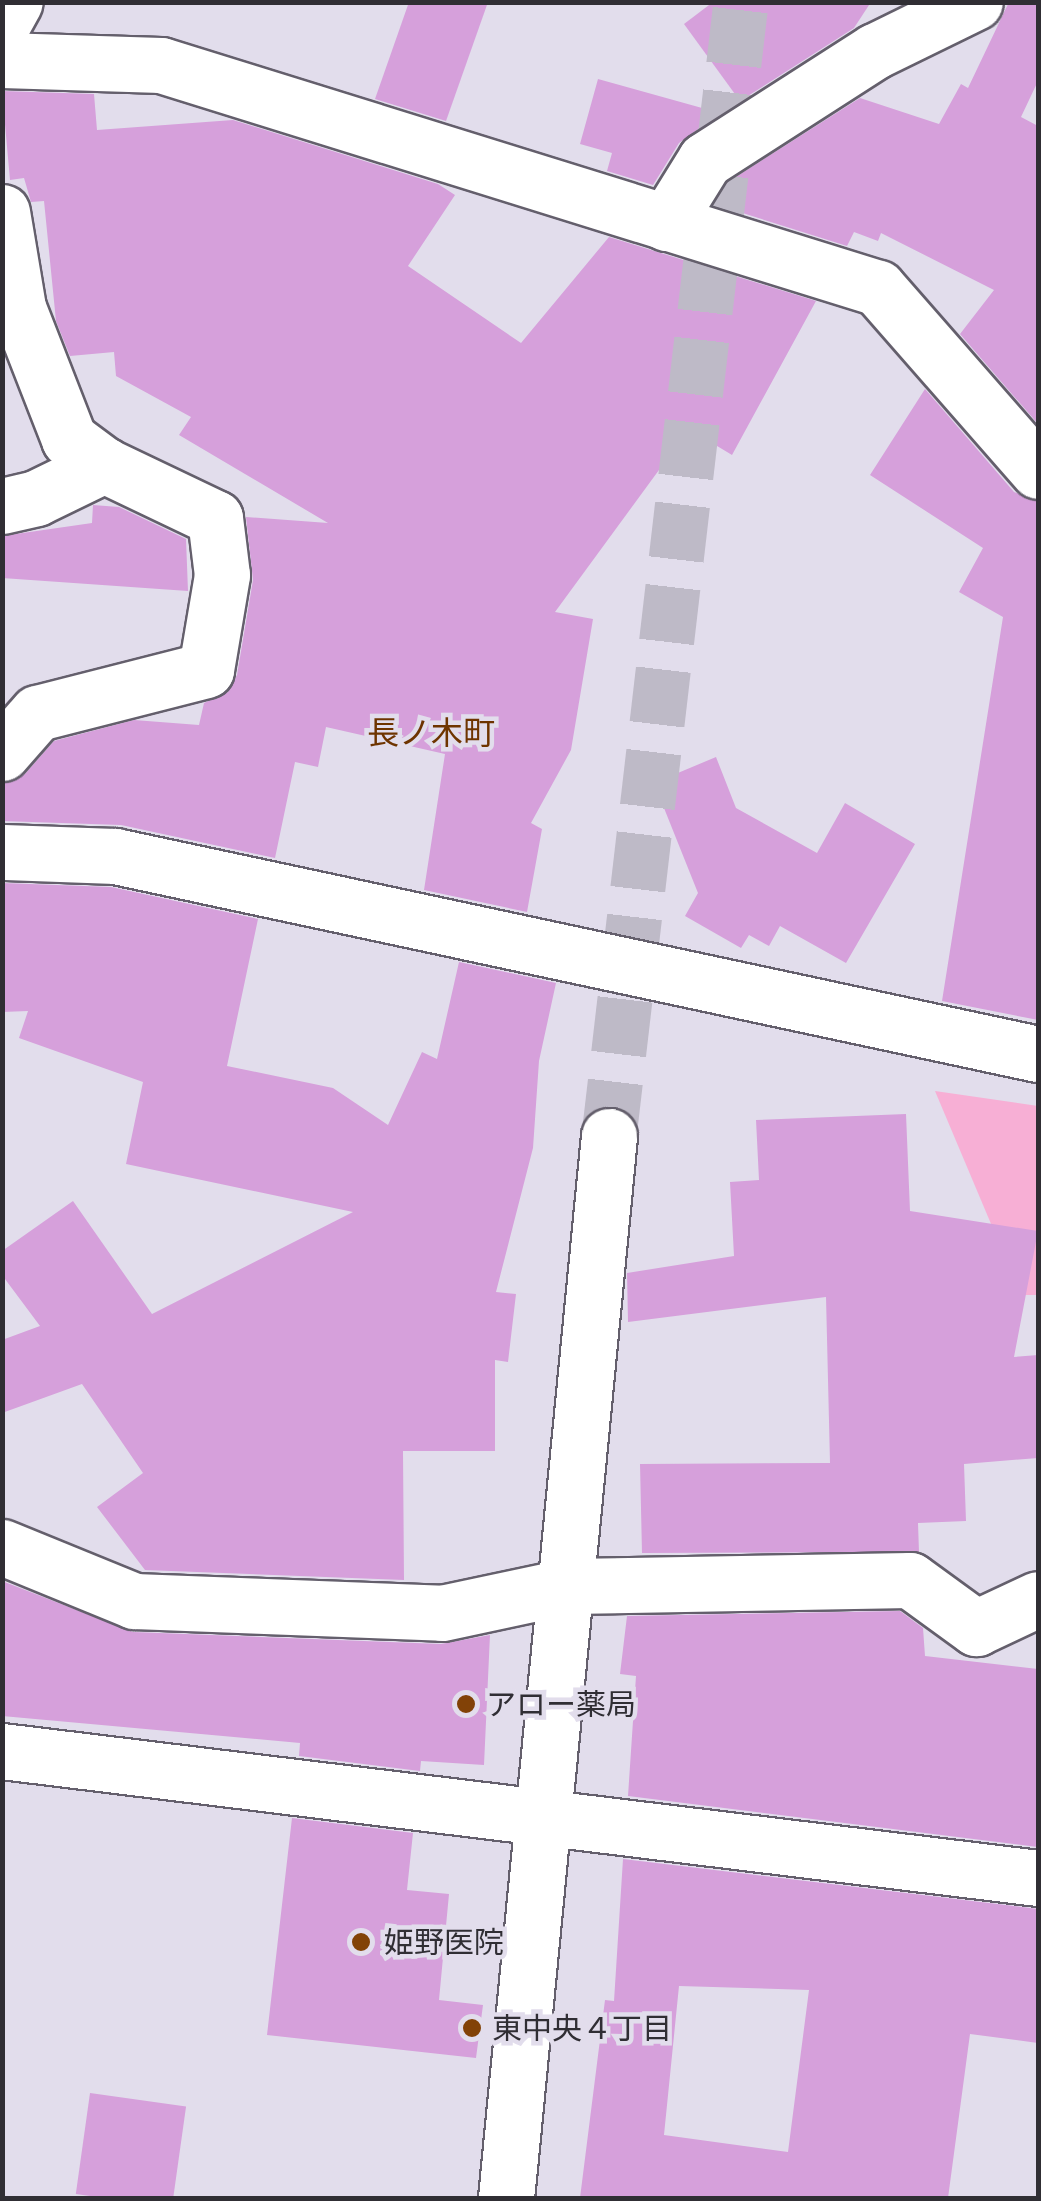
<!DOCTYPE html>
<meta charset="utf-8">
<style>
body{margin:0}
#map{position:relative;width:1041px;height:2201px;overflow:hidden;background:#e2ddec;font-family:Ubuntu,"Noto Sans JP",sans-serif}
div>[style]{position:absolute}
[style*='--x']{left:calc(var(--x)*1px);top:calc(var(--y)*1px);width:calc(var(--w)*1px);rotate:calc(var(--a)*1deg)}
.green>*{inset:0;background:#f7afd5}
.building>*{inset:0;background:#d6a0db;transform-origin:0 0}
.minor-tunnel>*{height:55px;margin-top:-27.5px;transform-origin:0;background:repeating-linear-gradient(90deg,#bebac7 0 55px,transparent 0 83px)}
.roads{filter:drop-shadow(2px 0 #645f6c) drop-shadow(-2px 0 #645f6c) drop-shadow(0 2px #645f6c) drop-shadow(0 -2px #645f6c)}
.minor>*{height:55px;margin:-27.5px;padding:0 27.5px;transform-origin:27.5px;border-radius:27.5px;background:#fff}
.dots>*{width:28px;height:28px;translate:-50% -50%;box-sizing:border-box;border:5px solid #e2ddec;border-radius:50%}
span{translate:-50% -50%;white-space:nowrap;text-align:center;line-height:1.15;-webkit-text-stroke:9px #e2ddec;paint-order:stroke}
.poi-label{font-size:30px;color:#302e34}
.left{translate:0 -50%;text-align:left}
.neighbourhood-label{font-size:32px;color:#6e3400}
.frame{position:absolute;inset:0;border:5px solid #302e34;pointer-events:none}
</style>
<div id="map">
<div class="green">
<div style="clip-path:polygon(935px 1091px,1038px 1106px,1038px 1295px,1021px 1295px)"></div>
</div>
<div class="building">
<div style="clip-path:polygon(409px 2px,488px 2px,446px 121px,375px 99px)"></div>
<div style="clip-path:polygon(713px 2px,871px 2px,854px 28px,740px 101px,684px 24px)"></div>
<div style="clip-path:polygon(1009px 2px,1038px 2px,1038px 81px,1021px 117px,1038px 126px,1038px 424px,960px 334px,994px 290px,881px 233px,878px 241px,854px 232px,847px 246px,714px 204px,728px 182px,860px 98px,939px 124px,961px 84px,968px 88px)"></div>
<div style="clip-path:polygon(598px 79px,720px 113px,679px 143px,653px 185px,607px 171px,612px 153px,580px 144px)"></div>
<div style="clip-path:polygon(2px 91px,94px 94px,97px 130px,233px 120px,438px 184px,455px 195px,408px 266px,521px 343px,609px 237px,816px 301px,732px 455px,689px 429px,555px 612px,593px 619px,571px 750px,531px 823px,542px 829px,527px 912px,424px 890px,445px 754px,326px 727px,318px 767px,295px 762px,275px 858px,121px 825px,2px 821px,2px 783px,25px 774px,54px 741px,134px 720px,199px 725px,204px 703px,228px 692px,237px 675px,253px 580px,246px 517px,328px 523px,179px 435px,191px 417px,116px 376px,114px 352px,70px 356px,56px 321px,44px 201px,31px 202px,24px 178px,10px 180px)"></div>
<div style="clip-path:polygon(925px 389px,1014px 492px,1038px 501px,1038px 1020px,942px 1001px,1003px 617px,959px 592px,983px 548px,870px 475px)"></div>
<div style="clip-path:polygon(93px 505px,119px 507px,186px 539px,188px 591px,2px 578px,2px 536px,92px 523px)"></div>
<div style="clip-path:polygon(716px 757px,736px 808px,817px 853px,845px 803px,915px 844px,846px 963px,780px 926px,769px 946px,749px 935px,741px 948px,685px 916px,698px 893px,654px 783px)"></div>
<div style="clip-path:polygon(2px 883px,111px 887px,258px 919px,227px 1066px,333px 1088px,388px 1125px,422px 1052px,437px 1059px,459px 962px,556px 983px,539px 1061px,533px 1148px,496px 1292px,516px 1294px,508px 1362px,495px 1360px,495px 1451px,403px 1451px,404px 1580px,145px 1570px,97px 1507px,143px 1473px,82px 1384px,2px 1413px,2px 1340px,40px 1326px,2px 1275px,2px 1251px,73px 1201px,152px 1314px,353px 1212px,126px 1164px,143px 1082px,19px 1038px,28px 1011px,2px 1012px)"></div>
<div style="clip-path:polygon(906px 1114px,910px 1211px,1038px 1231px,1014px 1357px,1038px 1355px,1038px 1458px,964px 1464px,966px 1521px,918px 1523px,919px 1552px,642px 1553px,640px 1464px,830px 1463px,826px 1297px,628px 1322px,627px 1273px,734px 1256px,730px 1182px,759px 1180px,756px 1120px)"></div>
<div style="clip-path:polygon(2px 1581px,133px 1632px,441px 1644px,490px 1635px,484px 1765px,421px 1761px,420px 1771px,299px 1756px,300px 1743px,2px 1716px)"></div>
<div style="clip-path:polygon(900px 1611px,923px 1628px,925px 1656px,1038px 1669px,1038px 1847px,628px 1796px,636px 1676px,620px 1674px,627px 1616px)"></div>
<div style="clip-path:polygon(292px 1818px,413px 1833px,407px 1890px,449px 1894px,439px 2000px,483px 2005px,476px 2058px,267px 2035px)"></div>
<div style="clip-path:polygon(evenodd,623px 1859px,1038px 1909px,1038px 2043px,970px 2034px,948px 2198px,580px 2198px,605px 2000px,614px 2001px,623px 1859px,679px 1986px,809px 1990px,788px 2152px,664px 2135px,679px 1986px)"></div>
<div style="left:90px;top:2093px;width:97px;height:102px;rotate:8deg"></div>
</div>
<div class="minor-tunnel">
<div style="--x:609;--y:1136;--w:1142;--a:-83.36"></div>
</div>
<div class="roads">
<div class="minor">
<div style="--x:2;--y:25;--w:26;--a:-61"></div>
<div style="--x:2;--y:60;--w:159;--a:1.8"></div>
<div style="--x:161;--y:65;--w:751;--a:17.28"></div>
<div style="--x:878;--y:288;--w:243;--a:48.8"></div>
<div style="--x:2;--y:212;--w:97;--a:80.5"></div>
<div style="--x:18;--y:308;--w:141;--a:68.7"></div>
<div style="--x:69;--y:439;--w:44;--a:36.6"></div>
<div style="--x:104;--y:465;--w:123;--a:25.5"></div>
<div style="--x:215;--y:518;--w:57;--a:83"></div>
<div style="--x:222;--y:575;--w:96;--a:99.6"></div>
<div style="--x:206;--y:670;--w:174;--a:165.7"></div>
<div style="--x:37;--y:713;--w:53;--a:131.2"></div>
<div style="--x:666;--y:223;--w:74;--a:-58.2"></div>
<div style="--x:705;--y:160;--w:202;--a:-32.7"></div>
<div style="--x:875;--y:51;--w:111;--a:-26.1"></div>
<div style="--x:2;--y:506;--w:35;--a:-13"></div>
<div style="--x:36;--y:498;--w:76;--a:-25.9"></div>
<div style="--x:2;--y:852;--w:113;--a:2"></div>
<div style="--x:115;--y:856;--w:944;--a:12.11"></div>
<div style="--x:2;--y:1547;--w:143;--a:22.2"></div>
<div style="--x:134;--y:1601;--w:308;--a:2.2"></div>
<div style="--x:442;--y:1613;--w:130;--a:-12"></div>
<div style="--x:569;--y:1586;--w:341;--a:-1"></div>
<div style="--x:910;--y:1580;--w:82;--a:36"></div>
<div style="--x:976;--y:1628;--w:68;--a:-25.1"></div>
<div style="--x:2;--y:1751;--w:1044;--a:6.99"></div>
<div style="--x:506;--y:2198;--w:1067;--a:-84.46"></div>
</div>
</div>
<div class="dots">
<div style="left:466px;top:1704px;background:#824207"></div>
<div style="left:361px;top:1942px;background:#824207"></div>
<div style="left:472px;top:2028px;background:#824207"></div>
</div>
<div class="poi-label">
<span class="left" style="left:486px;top:1704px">アロー薬局</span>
<span class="left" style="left:384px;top:1942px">姫野医院</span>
<span class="left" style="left:492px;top:2028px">東中央４丁目</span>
</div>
<div class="neighbourhood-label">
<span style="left:431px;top:732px">長ノ木町</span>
</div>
<div class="frame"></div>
</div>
